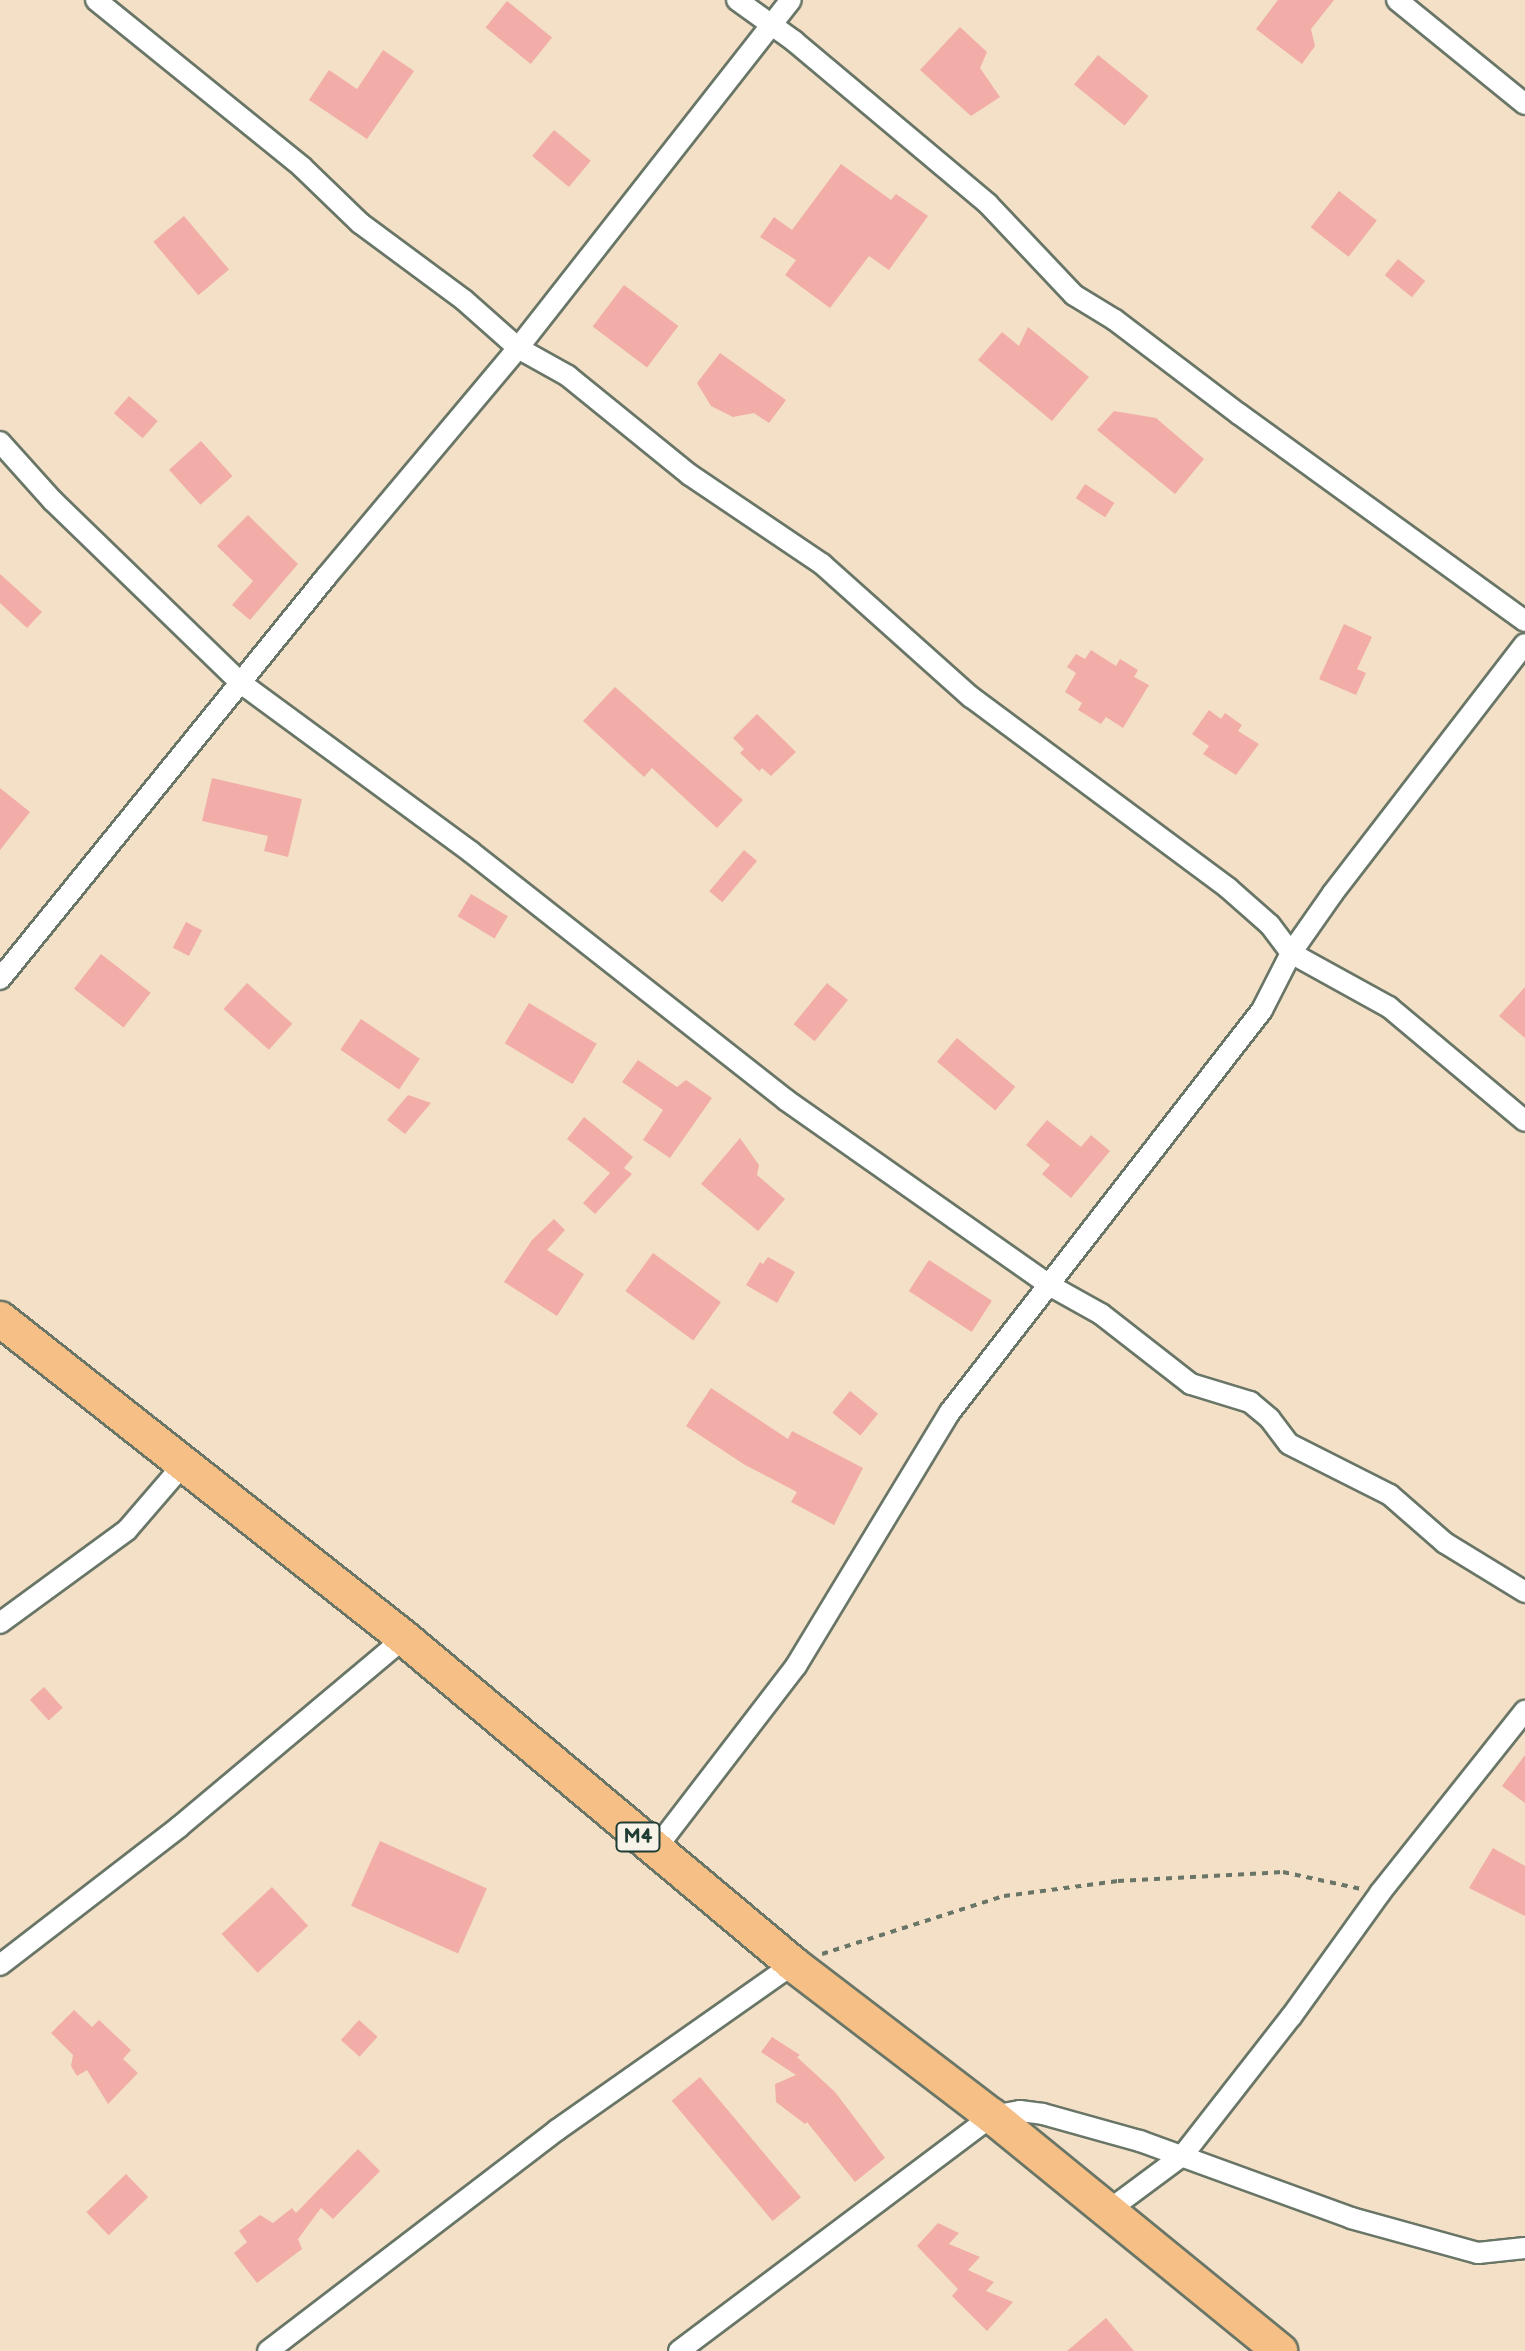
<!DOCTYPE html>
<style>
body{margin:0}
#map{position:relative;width:1525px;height:2351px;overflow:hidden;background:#f3e0c6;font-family:"Balsamiq Sans",sans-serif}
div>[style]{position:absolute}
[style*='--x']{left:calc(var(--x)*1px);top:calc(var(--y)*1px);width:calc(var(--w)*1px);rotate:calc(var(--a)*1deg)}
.building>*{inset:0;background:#f2ada9;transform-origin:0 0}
.path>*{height:4px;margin-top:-2px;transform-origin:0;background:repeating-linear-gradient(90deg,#697667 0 6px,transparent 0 12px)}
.roads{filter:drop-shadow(2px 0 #697667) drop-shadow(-2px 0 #697667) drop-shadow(0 2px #697667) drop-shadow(0 -2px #697667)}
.minor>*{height:20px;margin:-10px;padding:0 10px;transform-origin:10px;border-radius:10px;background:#fff}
.primary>*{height:34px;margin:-17px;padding:0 17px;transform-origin:17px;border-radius:17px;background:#f5bf86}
span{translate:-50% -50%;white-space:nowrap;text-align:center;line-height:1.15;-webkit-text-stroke:7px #f7f3e8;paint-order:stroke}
.shield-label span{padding:2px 6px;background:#f7f3e8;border:2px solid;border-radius:6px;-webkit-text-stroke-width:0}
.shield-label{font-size:20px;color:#1f3d34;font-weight:700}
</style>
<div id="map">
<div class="building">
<div style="clip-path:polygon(1278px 0,1334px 0,1311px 29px,1315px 46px,1302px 64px,1256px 29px)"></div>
<div style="left:507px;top:1px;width:58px;height:34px;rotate:39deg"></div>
<div style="clip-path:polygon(960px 27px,987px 52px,980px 68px,1000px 97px,971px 116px,920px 70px)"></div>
<div style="clip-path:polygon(383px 50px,414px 71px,367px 139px,309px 100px,329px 70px,357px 89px)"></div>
<div style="left:1098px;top:55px;width:65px;height:38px;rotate:39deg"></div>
<div style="left:554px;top:130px;width:48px;height:34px;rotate:40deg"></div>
<div style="clip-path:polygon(841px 164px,891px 200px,896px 194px,928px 216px,889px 270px,869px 256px,830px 308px,785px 275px,796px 260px,760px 237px,774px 217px,792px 230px)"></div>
<div style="left:1339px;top:191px;width:48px;height:46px;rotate:38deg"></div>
<div style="left:184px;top:216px;width:70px;height:40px;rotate:50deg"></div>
<div style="left:1398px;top:259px;width:35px;height:21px;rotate:39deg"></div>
<div style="left:624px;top:285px;width:68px;height:52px;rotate:37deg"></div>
<div style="clip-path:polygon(1028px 327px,1089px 377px,1052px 421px,978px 360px,1002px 332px,1019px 346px)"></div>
<div style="clip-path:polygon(720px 353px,786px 400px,769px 423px,754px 413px,733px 417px,711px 406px,697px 383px)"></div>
<div style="left:129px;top:396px;width:38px;height:23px;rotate:41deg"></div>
<div style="clip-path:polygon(1114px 411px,1156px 418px,1204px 459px,1175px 494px,1097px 430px)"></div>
<div style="left:201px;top:441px;width:47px;height:43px;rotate:48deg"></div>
<div style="left:1085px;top:484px;width:35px;height:17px;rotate:33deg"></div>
<div style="clip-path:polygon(248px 515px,298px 564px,250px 620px,232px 605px,253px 581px,217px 546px)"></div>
<div style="clip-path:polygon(0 574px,42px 612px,27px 628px,0 603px)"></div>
<div style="clip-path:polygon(1344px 624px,1372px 637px,1357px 669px,1366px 673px,1356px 695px,1319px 679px)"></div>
<div style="clip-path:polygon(1091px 650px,1116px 666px,1120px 659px,1138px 670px,1134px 677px,1149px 685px,1123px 728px,1106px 717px,1101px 724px,1078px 710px,1082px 703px,1065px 692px,1076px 673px,1067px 667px,1076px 654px,1085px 659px)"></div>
<div style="clip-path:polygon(615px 687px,743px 800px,717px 828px,652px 768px,644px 777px,583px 721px)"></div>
<div style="clip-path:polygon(1209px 710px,1221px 719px,1225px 713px,1242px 725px,1238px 731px,1259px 744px,1236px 775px,1203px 754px,1209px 746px,1192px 734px)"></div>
<div style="clip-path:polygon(757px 714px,796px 752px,771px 776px,762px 768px,759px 771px,740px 753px,744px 749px,733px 738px)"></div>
<div style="clip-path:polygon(212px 778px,302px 799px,288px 857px,264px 851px,268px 836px,202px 821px)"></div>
<div style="clip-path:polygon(0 788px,30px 812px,0 850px)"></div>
<div style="left:744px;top:850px;width:17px;height:54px;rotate:40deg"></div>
<div style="left:471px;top:894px;width:43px;height:26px;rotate:31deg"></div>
<div style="left:186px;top:922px;width:18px;height:29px;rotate:27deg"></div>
<div style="left:101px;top:954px;width:63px;height:44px;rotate:38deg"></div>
<div style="left:247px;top:983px;width:61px;height:35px;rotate:42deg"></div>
<div style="left:827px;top:983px;width:27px;height:53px;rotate:39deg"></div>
<div style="clip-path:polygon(1525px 987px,1525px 1038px,1499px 1016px)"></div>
<div style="left:529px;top:1003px;width:79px;height:47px;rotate:31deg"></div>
<div style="left:361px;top:1019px;width:71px;height:37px;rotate:34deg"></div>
<div style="left:957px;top:1038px;width:76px;height:31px;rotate:40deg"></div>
<div style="clip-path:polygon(638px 1060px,677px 1087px,686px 1080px,712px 1098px,670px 1158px,643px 1140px,663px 1110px,622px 1082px)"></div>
<div style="clip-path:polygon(408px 1095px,431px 1103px,405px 1134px,387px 1120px)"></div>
<div style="clip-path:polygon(584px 1117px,633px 1157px,624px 1168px,632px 1174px,595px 1214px,583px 1203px,610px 1173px,567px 1139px)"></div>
<div style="clip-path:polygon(1047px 1120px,1081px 1147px,1091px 1135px,1110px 1151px,1071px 1198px,1042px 1174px,1050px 1165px,1026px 1145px)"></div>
<div style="clip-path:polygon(740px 1138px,759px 1165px,757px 1175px,785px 1199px,758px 1231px,701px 1184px)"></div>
<div style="clip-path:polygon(554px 1219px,565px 1230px,547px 1250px,584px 1274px,557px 1316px,504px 1282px,532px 1240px)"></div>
<div style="left:653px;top:1253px;width:84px;height:47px;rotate:36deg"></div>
<div style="clip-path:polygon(768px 1257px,795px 1272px,777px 1303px,746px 1285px,760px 1262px,763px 1264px)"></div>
<div style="left:929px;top:1260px;width:75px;height:37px;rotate:33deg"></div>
<div style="clip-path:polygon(711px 1388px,788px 1439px,792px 1431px,863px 1468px,834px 1525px,791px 1502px,797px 1492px,745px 1465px,686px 1426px)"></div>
<div style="left:850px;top:1391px;width:36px;height:28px;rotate:39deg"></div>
<div style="left:44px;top:1687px;width:28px;height:19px;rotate:48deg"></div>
<div style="clip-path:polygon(1525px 1755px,1525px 1803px,1502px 1786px)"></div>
<div style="left:380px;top:1841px;width:117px;height:71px;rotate:24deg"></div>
<div style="clip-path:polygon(1493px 1848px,1525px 1866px,1525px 1916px,1469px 1888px)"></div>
<div style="left:272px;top:1887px;width:53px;height:69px;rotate:47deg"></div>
<div style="clip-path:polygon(74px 2010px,92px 2027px,99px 2020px,131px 2050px,123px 2059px,138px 2073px,108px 2104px,87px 2070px,77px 2076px,71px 2066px,73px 2055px,51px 2033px)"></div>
<div style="left:359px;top:2020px;width:25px;height:27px;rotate:42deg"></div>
<div style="clip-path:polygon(772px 2037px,800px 2055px,797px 2057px,835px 2092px,885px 2158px,855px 2182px,807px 2122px,805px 2124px,776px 2102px,775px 2084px,796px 2075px,761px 2052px)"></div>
<div style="left:700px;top:2077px;width:157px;height:37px;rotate:50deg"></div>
<div style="clip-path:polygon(358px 2149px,380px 2171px,333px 2219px,321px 2208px,298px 2239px,302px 2249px,257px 2283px,234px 2253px,247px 2242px,239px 2231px,260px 2215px,273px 2223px,292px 2208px,296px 2213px)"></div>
<div style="left:126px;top:2174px;width:32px;height:55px;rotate:46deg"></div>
<div style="clip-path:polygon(938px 2223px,959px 2233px,949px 2244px,980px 2257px,968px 2270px,994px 2282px,986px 2291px,1013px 2302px,987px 2331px,952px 2296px,958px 2289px,917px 2246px)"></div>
<div style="clip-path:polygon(1106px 2318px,1134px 2351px,1067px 2351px)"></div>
</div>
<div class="path">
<div style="--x:822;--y:1954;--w:191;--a:-17.7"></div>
<div style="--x:1004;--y:1896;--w:115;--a:-7.5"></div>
<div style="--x:1118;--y:1881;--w:165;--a:-3.1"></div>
<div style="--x:1283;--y:1872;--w:80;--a:12.3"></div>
</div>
<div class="roads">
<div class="minor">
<div style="--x:96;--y:0;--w:265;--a:39"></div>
<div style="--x:302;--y:167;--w:81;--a:44"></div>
<div style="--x:360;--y:223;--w:129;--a:36.5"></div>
<div style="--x:464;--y:300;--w:72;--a:41.6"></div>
<div style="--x:518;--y:348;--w:57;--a:29.2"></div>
<div style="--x:568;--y:376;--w:157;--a:39.1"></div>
<div style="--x:690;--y:475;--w:159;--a:34"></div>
<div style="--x:822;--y:564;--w:200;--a:41.8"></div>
<div style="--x:971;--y:697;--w:320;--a:36.6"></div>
<div style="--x:1228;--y:888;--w:56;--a:41.4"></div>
<div style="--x:1270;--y:925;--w:35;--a:53"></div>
<div style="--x:1291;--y:953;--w:112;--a:28.9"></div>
<div style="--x:1389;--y:1007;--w:177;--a:40"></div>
<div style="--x:737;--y:0;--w:70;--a:35.7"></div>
<div style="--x:794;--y:41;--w:253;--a:40"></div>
<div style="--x:988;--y:204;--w:125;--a:46.6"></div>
<div style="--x:1074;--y:295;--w:48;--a:31.4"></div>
<div style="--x:1115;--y:320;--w:156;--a:37.2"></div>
<div style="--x:1239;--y:414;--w:353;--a:35.9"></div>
<div style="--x:1397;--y:0;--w:165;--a:39.1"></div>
<div style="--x:0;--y:442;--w:79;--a:48.1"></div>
<div style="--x:53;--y:501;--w:262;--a:44.1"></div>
<div style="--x:241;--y:683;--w:285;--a:36.3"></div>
<div style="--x:471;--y:852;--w:401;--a:38.2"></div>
<div style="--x:786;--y:1100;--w:322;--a:35.1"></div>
<div style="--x:1049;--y:1285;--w:60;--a:29.1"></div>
<div style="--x:1101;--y:1314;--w:114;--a:37.9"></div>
<div style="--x:1191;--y:1384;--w:62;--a:17"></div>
<div style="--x:1250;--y:1402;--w:26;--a:40"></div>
<div style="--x:1270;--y:1419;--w:31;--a:53"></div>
<div style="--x:1289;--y:1444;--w:113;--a:26.8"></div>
<div style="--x:1390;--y:1495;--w:73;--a:41.1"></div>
<div style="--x:1445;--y:1543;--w:94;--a:31.5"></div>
<div style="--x:0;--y:979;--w:518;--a:-50.96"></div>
<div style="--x:326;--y:577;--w:299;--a:-50"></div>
<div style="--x:518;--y:348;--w:442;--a:-51.9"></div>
<div style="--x:0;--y:1623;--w:157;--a:-36.2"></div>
<div style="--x:127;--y:1530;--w:86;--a:-49.3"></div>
<div style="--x:654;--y:1851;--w:233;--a:-52.5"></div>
<div style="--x:796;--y:1666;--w:297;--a:-58.8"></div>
<div style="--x:950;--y:1412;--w:509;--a:-52.18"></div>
<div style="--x:1262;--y:1010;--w:64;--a:-63"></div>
<div style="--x:1291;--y:953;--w:73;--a:-55"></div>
<div style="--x:1333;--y:893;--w:314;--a:-52.4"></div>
<div style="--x:0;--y:1965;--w:226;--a:-37.6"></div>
<div style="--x:179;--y:1827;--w:294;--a:-40"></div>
<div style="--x:1109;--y:2210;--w:92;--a:-36.6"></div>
<div style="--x:1183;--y:2155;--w:175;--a:-52"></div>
<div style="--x:1291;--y:2017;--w:153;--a:-54.3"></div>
<div style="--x:1380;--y:1893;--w:233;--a:-51.5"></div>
<div style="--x:268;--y:2351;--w:364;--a:-37.4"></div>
<div style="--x:557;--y:2130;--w:289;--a:-35.1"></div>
<div style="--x:679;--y:2351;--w:391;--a:-36.9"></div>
<div style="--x:992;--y:2116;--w:28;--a:-10"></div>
<div style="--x:1020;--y:2111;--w:23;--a:7"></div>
<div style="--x:1043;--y:2114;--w:101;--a:15.6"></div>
<div style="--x:1140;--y:2141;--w:225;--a:20"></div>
<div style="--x:1351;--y:2218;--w:132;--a:15.4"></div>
<div style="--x:1478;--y:2253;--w:47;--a:-6.1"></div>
</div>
<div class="primary">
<div style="--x:0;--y:1319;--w:515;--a:38.29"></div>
<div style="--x:404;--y:1638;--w:508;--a:39.96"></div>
<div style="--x:793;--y:1964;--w:250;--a:37.4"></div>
<div style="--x:992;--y:2116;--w:372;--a:39.2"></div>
</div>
</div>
<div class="shield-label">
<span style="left:638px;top:1837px">M4</span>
</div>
</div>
